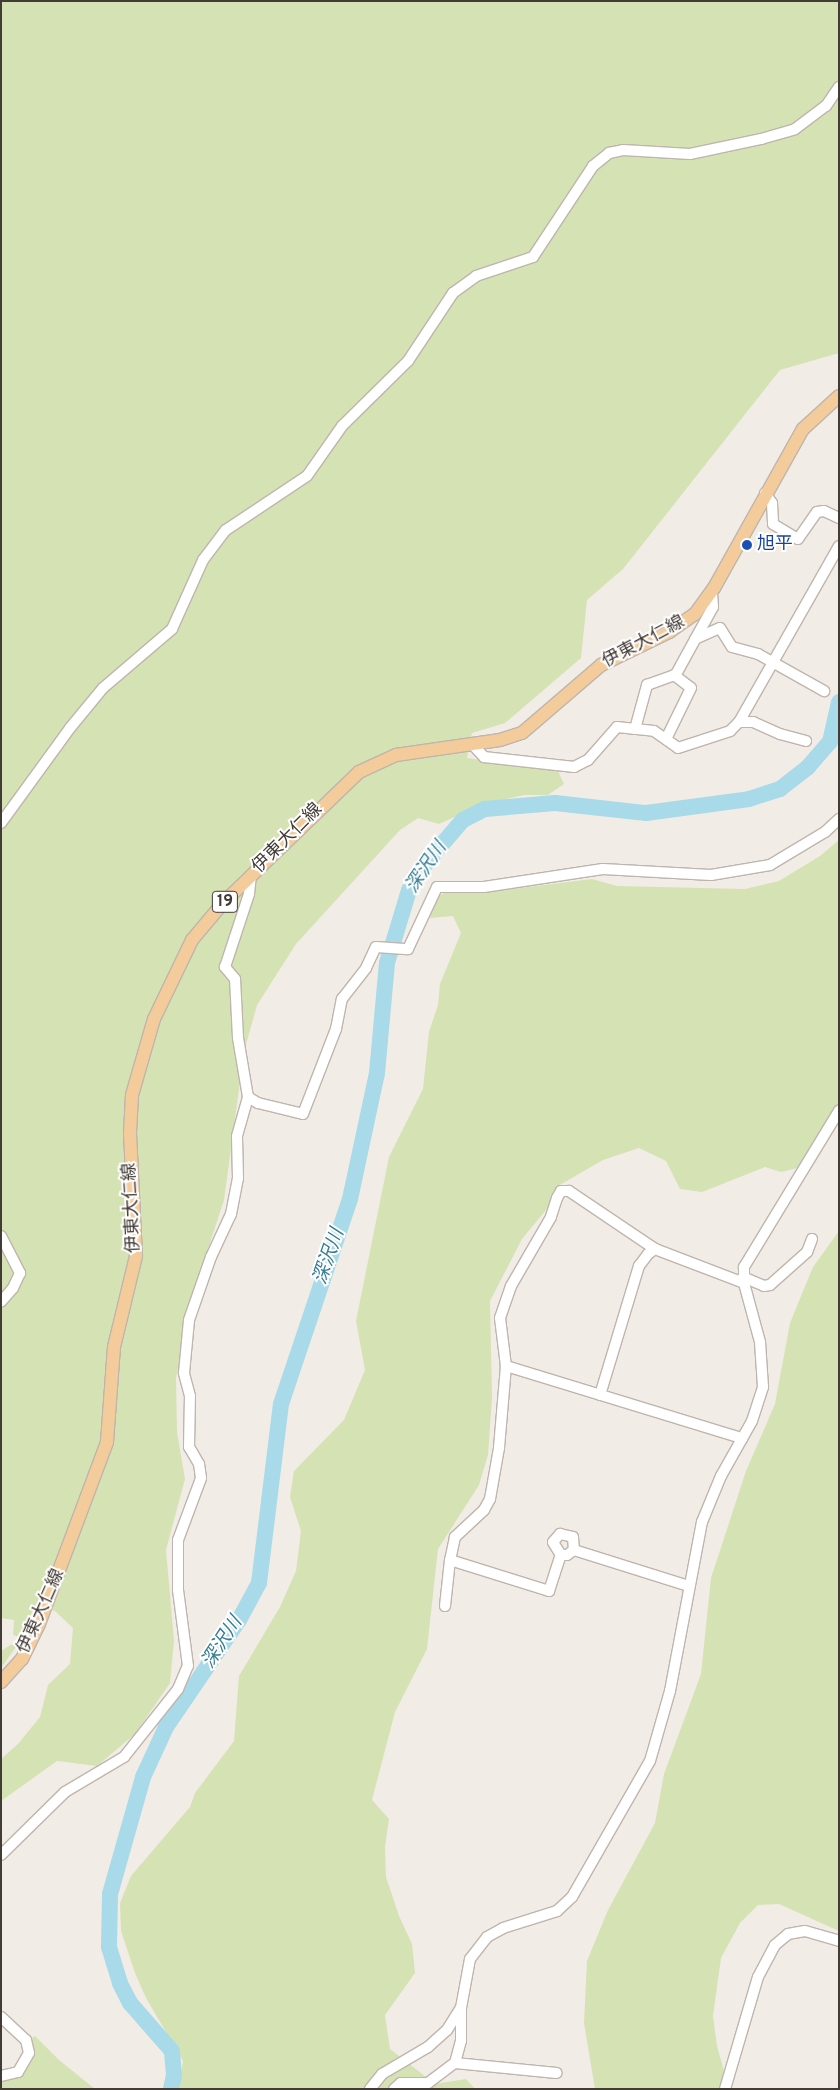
<!DOCTYPE html>
<meta charset="utf-8">
<style>
body{margin:0}
#map{position:relative;width:840px;height:2090px;overflow:hidden;background:#f1ece6;font-family:Overpass,"Noto Sans JP",sans-serif}
div>[style]{position:absolute}
[style*='--x']{left:calc(var(--x)*1px);top:calc(var(--y)*1px);width:calc(var(--w)*1px);rotate:calc(var(--a)*1deg)}
.green>*{inset:0;background:#d5e2b3}
.river>*{height:16px;margin:-8px;padding:0 8px;transform-origin:8px;border-radius:8px;background:#a8dae9}
.roads{filter:drop-shadow(1px 0 #bfb5ad) drop-shadow(-1px 0 #bfb5ad) drop-shadow(0 1px #bfb5ad) drop-shadow(0 -1px #bfb5ad)}
.minor>*{height:10px;margin:-5px;padding:0 5px;transform-origin:5px;border-radius:5px;background:#fff}
.major>*{height:12px;margin:-6px;padding:0 6px;transform-origin:6px;border-radius:6px;background:#f4cc9c}
.dots>*{width:14px;height:14px;translate:-50% -50%;box-sizing:border-box;border:2px solid #fff;border-radius:50%}
span{translate:-50% -50%;white-space:nowrap;text-align:center;line-height:1.15;-webkit-text-stroke:4px #fff;paint-order:stroke}
.shield-label span{padding:1px 4px;background:#fff;border:1px solid;border-radius:4px;-webkit-text-stroke-width:0}
.shield-label{font-size:16px;color:#433c36;font-weight:700}
.transit-label{font-size:18px;color:#164399}
.left{translate:0 -50%;text-align:left}
.street-label{font-size:18px;color:#433c36}
.water-label{font-size:19px;color:#367e95;font-style:italic}
.frame{position:absolute;inset:0;border:2px solid #433c36;pointer-events:none}
</style>
<div id="map">
<div class="green">
<div style="clip-path:polygon(1px 1px,839px 1px,839px 353px,780px 370px,623px 569px,587px 600px,581px 658px,505px 723px,472px 733px,467px 758px,557px 769px,564px 784px,548px 795px,524px 795px,481px 805px,439px 824px,418px 818px,400px 830px,296px 944px,257px 1005px,244px 1052px,224px 1200px,193px 1295px,176px 1378px,177px 1432px,185px 1479px,166px 1550px,174px 1641px,170px 1683px,135px 1734px,97px 1766px,57px 1761px,1px 1801px,1px 1759px,18px 1744px,40px 1717px,48px 1685px,70px 1664px,73px 1628px,55px 1611px,36px 1605px,19px 1637px,13px 1635px,14px 1620px,1px 1618px)"></div>
<div style="clip-path:polygon(839px 840px,839px 1121px,801px 1167px,781px 1172px,765px 1167px,702px 1192px,680px 1189px,666px 1161px,639px 1148px,603px 1160px,558px 1186px,546px 1210px,522px 1239px,490px 1301px,492px 1398px,488px 1455px,479px 1485px,438px 1549px,427px 1649px,395px 1712px,372px 1800px,389px 1819px,385px 1847px,386px 1877px,399px 1916px,412px 1944px,415px 1973px,385px 2015px,390px 2049px,435px 2084px,466px 2079px,475px 2089px,179px 2089px,183px 2061px,146px 1998px,135px 1973px,121px 1931px,120px 1903px,131px 1876px,190px 1807px,195px 1793px,234px 1741px,239px 1676px,280px 1607px,296px 1571px,301px 1531px,290px 1497px,294px 1471px,344px 1420px,365px 1370px,356px 1321px,389px 1157px,423px 1089px,429px 1032px,438px 1005px,440px 984px,461px 933px,453px 916px,430px 918px,433px 906px,439px 896px,447px 891px,479px 893px,592px 879px,617px 886px,745px 889px,779px 881px,820px 856px)"></div>
<div style="clip-path:polygon(839px 1231px,839px 1931px,779px 1904px,758px 1905px,740px 1923px,721px 1958px,713px 2016px,717px 2046px,729px 2089px,595px 2089px,584px 2023px,587px 1961px,608px 1910px,655px 1823px,664px 1774px,701px 1674px,711px 1578px,746px 1471px,775px 1404px,790px 1323px,813px 1267px)"></div>
<div style="clip-path:polygon(12px 1644px,16px 1647px,1px 1668px,1px 1651px)"></div>
<div style="clip-path:polygon(35px 2036px,59px 2060px,95px 2089px,1px 2089px,1px 2080px,12px 2079px,31px 2063px,31px 2039px)"></div>
</div>
<div class="river">
<div style="--x:171;--y:2089;--w:14;--a:-78"></div>
<div style="--x:174;--y:2075;--w:24;--a:-95"></div>
<div style="--x:172;--y:2051;--w:64;--a:-131.2"></div>
<div style="--x:130;--y:2003;--w:22;--a:-117"></div>
<div style="--x:120;--y:1983;--w:38;--a:-107"></div>
<div style="--x:109;--y:1947;--w:53;--a:-88.9"></div>
<div style="--x:110;--y:1894;--w:122;--a:-74.2"></div>
<div style="--x:143;--y:1777;--w:55;--a:-65.3"></div>
<div style="--x:166;--y:1727;--w:130;--a:-55.7"></div>
<div style="--x:239;--y:1620;--w:42;--a:-61.6"></div>
<div style="--x:259;--y:1583;--w:180;--a:-83"></div>
<div style="--x:281;--y:1404;--w:216;--a:-71.4"></div>
<div style="--x:350;--y:1199;--w:129;--a:-77.9"></div>
<div style="--x:377;--y:1073;--w:110;--a:-84.8"></div>
<div style="--x:387;--y:963;--w:76;--a:-73.2"></div>
<div style="--x:409;--y:890;--w:31;--a:-58"></div>
<div style="--x:425;--y:864;--w:58;--a:-49.2"></div>
<div style="--x:463;--y:820;--w:25;--a:-27"></div>
<div style="--x:485;--y:809;--w:70;--a:-4.9"></div>
<div style="--x:555;--y:803;--w:92;--a:6.3"></div>
<div style="--x:646;--y:813;--w:104;--a:-7.7"></div>
<div style="--x:749;--y:799;--w:33;--a:-18"></div>
<div style="--x:780;--y:789;--w:36;--a:-38"></div>
<div style="--x:808;--y:767;--w:33;--a:-49"></div>
<div style="--x:830;--y:742;--w:41;--a:-77.3"></div>
</div>
<div class="roads">
<div class="minor">
<div style="--x:765;--y:493;--w:12;--a:55"></div>
<div style="--x:772;--y:503;--w:21;--a:87"></div>
<div style="--x:773;--y:524;--w:29;--a:31"></div>
<div style="--x:798;--y:539;--w:33;--a:-55"></div>
<div style="--x:817;--y:512;--w:7;--a:-8"></div>
<div style="--x:824;--y:511;--w:17;--a:25"></div>
<div style="--x:695;--y:639;--w:27;--a:-24"></div>
<div style="--x:720;--y:628;--w:22;--a:58"></div>
<div style="--x:732;--y:647;--w:27;--a:15"></div>
<div style="--x:758;--y:654;--w:76;--a:29.3"></div>
<div style="--x:675;--y:676;--w:79;--a:-61.2"></div>
<div style="--x:713;--y:607;--w:16;--a:-94"></div>
<div style="--x:739;--y:722;--w:14;--a:0"></div>
<div style="--x:753;--y:722;--w:30;--a:24"></div>
<div style="--x:780;--y:734;--w:27;--a:15"></div>
<div style="--x:635;--y:729;--w:46;--a:-74.7"></div>
<div style="--x:647;--y:685;--w:29;--a:-20"></div>
<div style="--x:674;--y:675;--w:21;--a:37"></div>
<div style="--x:691;--y:688;--w:57;--a:116.1"></div>
<div style="--x:472;--y:744;--w:18;--a:47"></div>
<div style="--x:484;--y:757;--w:91;--a:6.3"></div>
<div style="--x:574;--y:767;--w:16;--a:-27"></div>
<div style="--x:588;--y:760;--w:44;--a:-48.7"></div>
<div style="--x:617;--y:727;--w:37;--a:6"></div>
<div style="--x:654;--y:731;--w:29;--a:35"></div>
<div style="--x:678;--y:748;--w:55;--a:-18.1"></div>
<div style="--x:730;--y:731;--w:13;--a:-45"></div>
<div style="--x:739;--y:722;--w:202;--a:-60.4"></div>
<div style="--x:1;--y:823;--w:117;--a:-54"></div>
<div style="--x:70;--y:728;--w:52;--a:-50.5"></div>
<div style="--x:103;--y:688;--w:91;--a:-40.5"></div>
<div style="--x:172;--y:629;--w:76;--a:-65.8"></div>
<div style="--x:203;--y:560;--w:38;--a:-53"></div>
<div style="--x:226;--y:530;--w:97;--a:-33.7"></div>
<div style="--x:307;--y:476;--w:61;--a:-55"></div>
<div style="--x:342;--y:426;--w:93;--a:-44.6"></div>
<div style="--x:408;--y:361;--w:82;--a:-56.5"></div>
<div style="--x:453;--y:293;--w:29;--a:-36"></div>
<div style="--x:476;--y:276;--w:60;--a:-18.4"></div>
<div style="--x:533;--y:257;--w:109;--a:-56.6"></div>
<div style="--x:593;--y:166;--w:21;--a:-39"></div>
<div style="--x:609;--y:153;--w:14;--a:-12"></div>
<div style="--x:623;--y:150;--w:67;--a:3.4"></div>
<div style="--x:690;--y:154;--w:73;--a:-11.9"></div>
<div style="--x:761;--y:139;--w:35;--a:-16"></div>
<div style="--x:795;--y:129;--w:39;--a:-37"></div>
<div style="--x:826;--y:106;--w:23;--a:-56"></div>
<div style="--x:248;--y:1097;--w:12;--a:31"></div>
<div style="--x:258;--y:1103;--w:46;--a:13.7"></div>
<div style="--x:303;--y:1114;--w:91;--a:-68.8"></div>
<div style="--x:336;--y:1029;--w:31;--a:-79"></div>
<div style="--x:342;--y:999;--w:39;--a:-52"></div>
<div style="--x:366;--y:968;--w:23;--a:-65"></div>
<div style="--x:376;--y:947;--w:32;--a:4"></div>
<div style="--x:408;--y:949;--w:68;--a:-64.9"></div>
<div style="--x:437;--y:887;--w:47;--a:0"></div>
<div style="--x:484;--y:887;--w:120;--a:-8.6"></div>
<div style="--x:603;--y:869;--w:108;--a:3.2"></div>
<div style="--x:711;--y:875;--w:60;--a:-9.6"></div>
<div style="--x:770;--y:865;--w:64;--a:-31"></div>
<div style="--x:825;--y:832;--w:19;--a:-43"></div>
<div style="--x:1;--y:1236;--w:42;--a:62.8"></div>
<div style="--x:20;--y:1273;--w:17;--a:115"></div>
<div style="--x:13;--y:1288;--w:18;--a:131"></div>
<div style="--x:655;--y:1249;--w:104;--a:-146"></div>
<div style="--x:569;--y:1191;--w:8;--a:180"></div>
<div style="--x:561;--y:1191;--w:8;--a:120"></div>
<div style="--x:557;--y:1198;--w:20;--a:108"></div>
<div style="--x:551;--y:1217;--w:80;--a:120.1"></div>
<div style="--x:511;--y:1286;--w:34;--a:109"></div>
<div style="--x:500;--y:1318;--w:48;--a:82.9"></div>
<div style="--x:506;--y:1366;--w:82;--a:94.9"></div>
<div style="--x:499;--y:1448;--w:52;--a:100"></div>
<div style="--x:490;--y:1499;--w:13;--a:119"></div>
<div style="--x:484;--y:1510;--w:40;--a:137"></div>
<div style="--x:455;--y:1537;--w:24;--a:102"></div>
<div style="--x:450;--y:1560;--w:104;--a:17.4"></div>
<div style="--x:549;--y:1591;--w:38;--a:-72"></div>
<div style="--x:561;--y:1555;--w:6;--a:0"></div>
<div style="--x:567;--y:1555;--w:9;--a:-36"></div>
<div style="--x:574;--y:1550;--w:121;--a:17.4"></div>
<div style="--x:743;--y:1277;--w:23;--a:23"></div>
<div style="--x:764;--y:1286;--w:6;--a:-9"></div>
<div style="--x:770;--y:1285;--w:50;--a:-41.7"></div>
<div style="--x:807;--y:1252;--w:14;--a:-69"></div>
<div style="--x:506;--y:1366;--w:247;--a:17"></div>
<div style="--x:600;--y:1395;--w:135;--a:-73.2"></div>
<div style="--x:639;--y:1266;--w:15;--a:-53"></div>
<div style="--x:648;--y:1254;--w:9;--a:-36"></div>
<div style="--x:655;--y:1249;--w:95;--a:20.9"></div>
<div style="--x:561;--y:1555;--w:15;--a:-122"></div>
<div style="--x:553;--y:1542;--w:11;--a:-49"></div>
<div style="--x:560;--y:1534;--w:13;--a:13"></div>
<div style="--x:573;--y:1537;--w:13;--a:86"></div>
<div style="--x:445;--y:1606;--w:46;--a:-83.8"></div>
<div style="--x:1;--y:1855;--w:90;--a:-44.5"></div>
<div style="--x:65;--y:1792;--w:69;--a:-30.7"></div>
<div style="--x:124;--y:1757;--w:87;--a:-51.5"></div>
<div style="--x:178;--y:1689;--w:25;--a:-67"></div>
<div style="--x:188;--y:1666;--w:77;--a:-97.5"></div>
<div style="--x:178;--y:1590;--w:50;--a:-90"></div>
<div style="--x:178;--y:1540;--w:66;--a:-69.6"></div>
<div style="--x:201;--y:1478;--w:14;--a:-98"></div>
<div style="--x:199;--y:1464;--w:20;--a:-120"></div>
<div style="--x:189;--y:1447;--w:51;--a:-88.9"></div>
<div style="--x:190;--y:1396;--w:24;--a:-105"></div>
<div style="--x:184;--y:1373;--w:53;--a:-84.6"></div>
<div style="--x:189;--y:1320;--w:67;--a:-70.8"></div>
<div style="--x:211;--y:1257;--w:47;--a:-65.1"></div>
<div style="--x:231;--y:1214;--w:37;--a:-79"></div>
<div style="--x:238;--y:1178;--w:42;--a:-91.4"></div>
<div style="--x:237;--y:1136;--w:41;--a:-74.2"></div>
<div style="--x:248;--y:1097;--w:60;--a:-99.6"></div>
<div style="--x:238;--y:1038;--w:59;--a:-92.9"></div>
<div style="--x:235;--y:979;--w:16;--a:-130"></div>
<div style="--x:225;--y:967;--w:77;--a:-71.8"></div>
<div style="--x:249;--y:894;--w:19;--a:-84"></div>
<div style="--x:1;--y:2017;--w:34;--a:43"></div>
<div style="--x:26;--y:2040;--w:13;--a:77"></div>
<div style="--x:29;--y:2053;--w:22;--a:120"></div>
<div style="--x:18;--y:2072;--w:17;--a:167"></div>
<div style="--x:455;--y:2063;--w:102;--a:5.6"></div>
<div style="--x:370;--y:2089;--w:19;--a:-51"></div>
<div style="--x:382;--y:2074;--w:53;--a:-30.4"></div>
<div style="--x:428;--y:2047;--w:25;--a:-42"></div>
<div style="--x:447;--y:2030;--w:26;--a:-58"></div>
<div style="--x:461;--y:2008;--w:50;--a:-79.6"></div>
<div style="--x:470;--y:1959;--w:28;--a:-52"></div>
<div style="--x:487;--y:1937;--w:18;--a:-29"></div>
<div style="--x:503;--y:1928;--w:57;--a:-17.5"></div>
<div style="--x:557;--y:1911;--w:21;--a:-43"></div>
<div style="--x:572;--y:1897;--w:157;--a:-60.2"></div>
<div style="--x:650;--y:1761;--w:73;--a:-74.1"></div>
<div style="--x:670;--y:1691;--w:172;--a:-79.3"></div>
<div style="--x:702;--y:1522;--w:50;--a:-67.6"></div>
<div style="--x:721;--y:1476;--w:63;--a:-60.6"></div>
<div style="--x:752;--y:1421;--w:36;--a:-72"></div>
<div style="--x:763;--y:1387;--w:45;--a:-93.8"></div>
<div style="--x:760;--y:1342;--w:61;--a:-105.2"></div>
<div style="--x:744;--y:1283;--w:16;--a:-90"></div>
<div style="--x:744;--y:1267;--w:183;--a:-58.7"></div>
<div style="--x:394;--y:2089;--w:9;--a:-41"></div>
<div style="--x:401;--y:2083;--w:27;--a:0"></div>
<div style="--x:428;--y:2083;--w:34;--a:-37"></div>
<div style="--x:455;--y:2063;--w:23;--a:-75"></div>
<div style="--x:461;--y:2041;--w:32;--a:-90"></div>
<div style="--x:725;--y:2089;--w:117;--a:-73.6"></div>
<div style="--x:758;--y:1977;--w:36;--a:-62"></div>
<div style="--x:775;--y:1945;--w:17;--a:-40"></div>
<div style="--x:788;--y:1934;--w:17;--a:-10"></div>
<div style="--x:805;--y:1931;--w:35;--a:16"></div>
</div>
<div class="major">
<div style="--x:1;--y:1682;--w:31;--a:-48"></div>
<div style="--x:22;--y:1659;--w:39;--a:-64"></div>
<div style="--x:39;--y:1624;--w:194;--a:-69.5"></div>
<div style="--x:107;--y:1442;--w:95;--a:-85.8"></div>
<div style="--x:114;--y:1347;--w:94;--a:-76.4"></div>
<div style="--x:136;--y:1256;--w:123;--a:-92.8"></div>
<div style="--x:130;--y:1133;--w:38;--a:-87"></div>
<div style="--x:132;--y:1095;--w:79;--a:-73.9"></div>
<div style="--x:154;--y:1019;--w:88;--a:-64.3"></div>
<div style="--x:192;--y:940;--w:48;--a:-50"></div>
<div style="--x:223;--y:903;--w:189;--a:-43.9"></div>
<div style="--x:359;--y:772;--w:41;--a:-24.7"></div>
<div style="--x:396;--y:755;--w:105;--a:-8.2"></div>
<div style="--x:500;--y:740;--w:23;--a:-18"></div>
<div style="--x:522;--y:733;--w:104;--a:-40.7"></div>
<div style="--x:601;--y:665;--w:76;--a:-25.9"></div>
<div style="--x:669;--y:632;--w:32;--a:-35"></div>
<div style="--x:695;--y:614;--w:32;--a:-54"></div>
<div style="--x:714;--y:588;--w:182;--a:-60.8"></div>
<div style="--x:803;--y:429;--w:49;--a:-42.5"></div>
</div>
</div>
<div class="dots">
<div style="left:747px;top:545px;background:#1a4fb4"></div>
</div>
<div class="shield-label">
<span style="left:225px;top:902px">19</span>
</div>
<div class="transit-label">
<span class="left" style="left:757px;top:545px">旭平</span>
</div>
<div class="street-label">
<span style="left:644px;top:643px;rotate:-28deg">伊東大仁線</span>
<span style="left:288px;top:839px;rotate:-45deg">伊東大仁線</span>
<span style="left:133px;top:1208px;rotate:-93deg">伊東大仁線</span>
<span style="left:42px;top:1612px;rotate:-66deg">伊東大仁線</span>
</div>
<div class="water-label">
<span style="left:427px;top:868px;rotate:-56deg">深沢川</span>
<span style="left:330px;top:1257px;rotate:-71deg">深沢川</span>
<span style="left:223px;top:1643px;rotate:-57deg">深沢川</span>
</div>
<div class="frame"></div>
</div>
